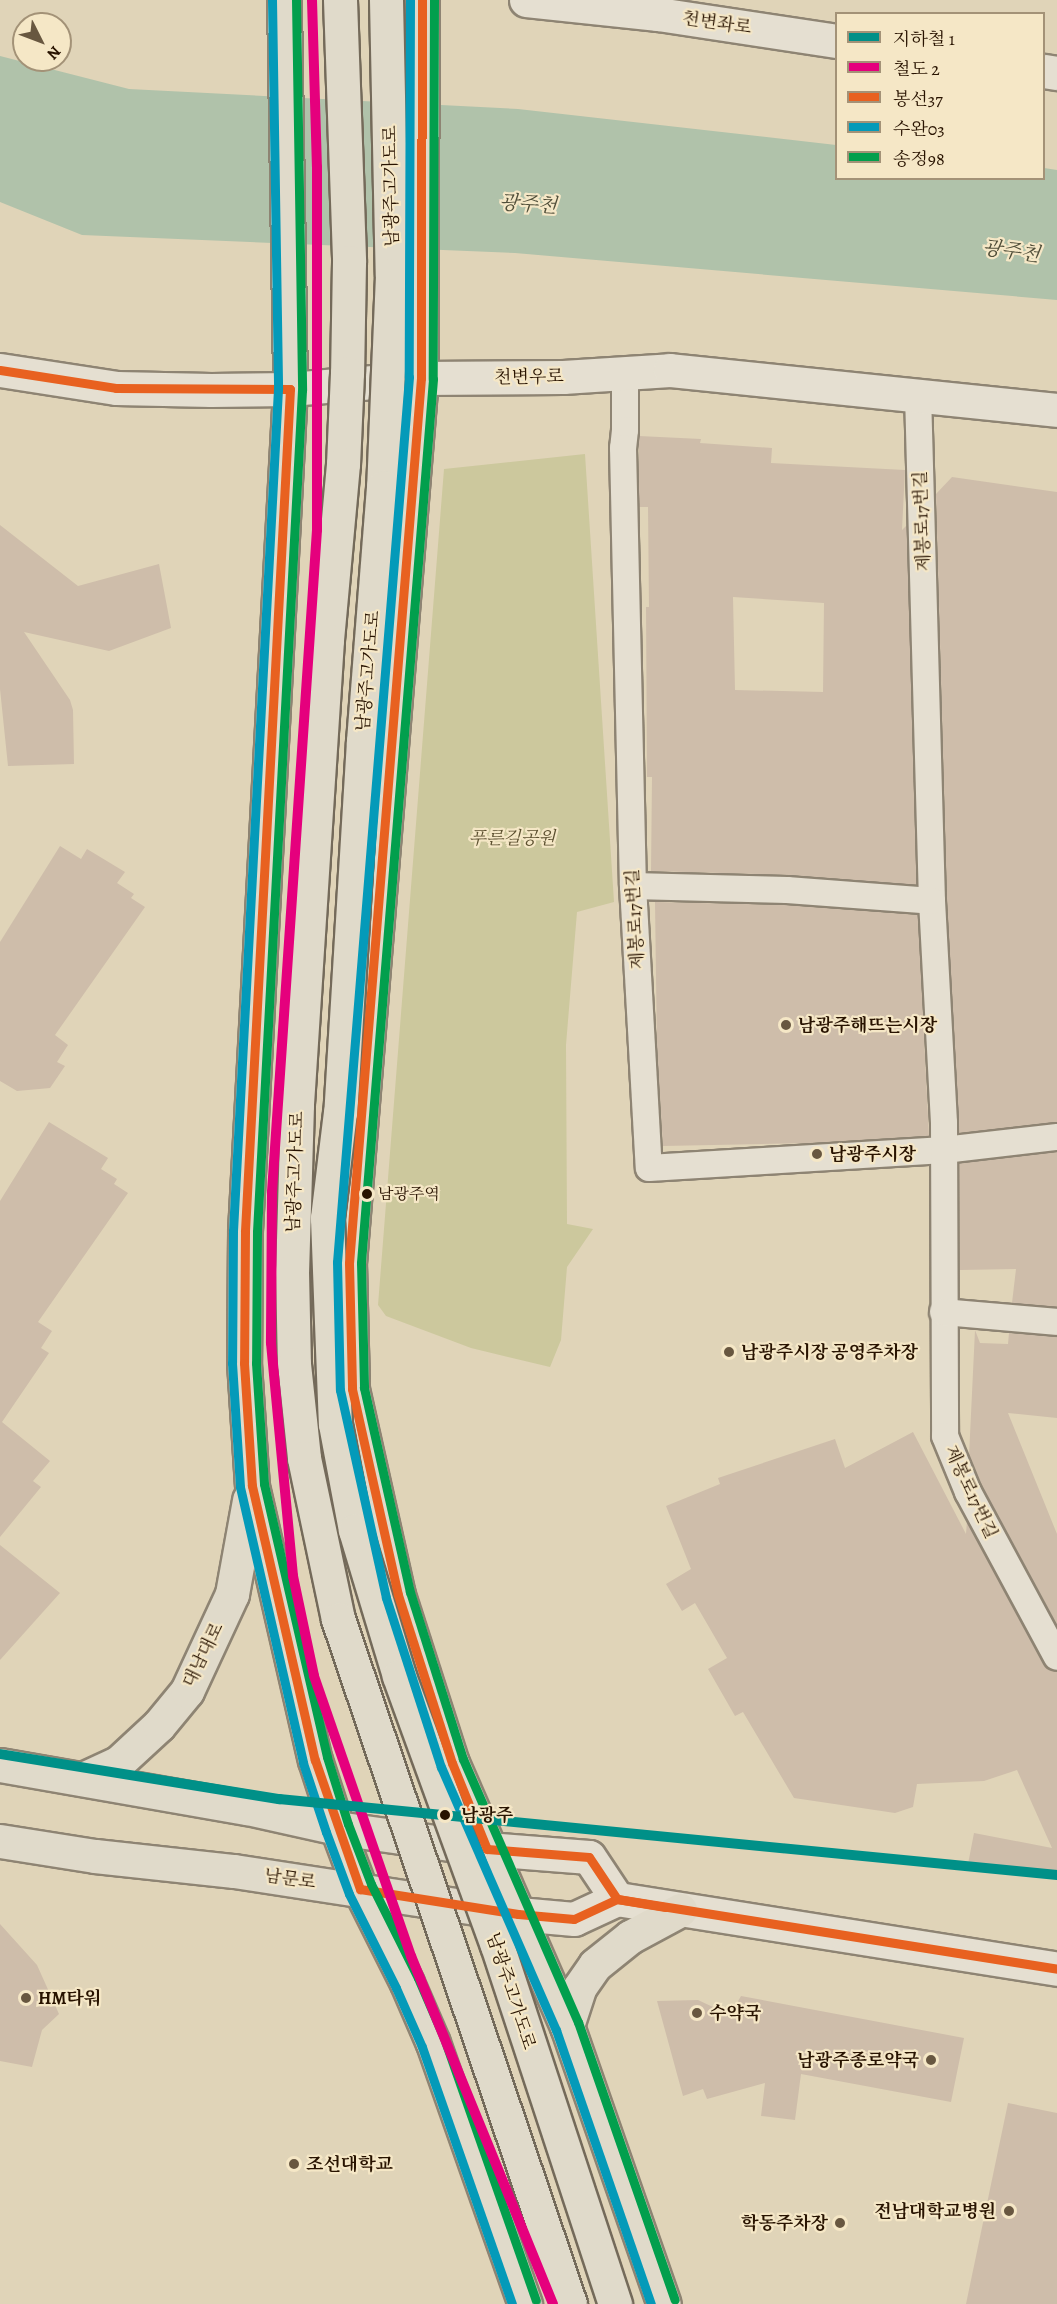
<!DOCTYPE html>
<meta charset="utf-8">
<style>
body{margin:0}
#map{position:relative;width:1057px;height:2304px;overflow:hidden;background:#e0d4b8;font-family:Alegreya,"Noto Serif KR",serif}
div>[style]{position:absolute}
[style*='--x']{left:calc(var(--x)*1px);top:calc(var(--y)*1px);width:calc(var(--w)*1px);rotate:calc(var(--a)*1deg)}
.green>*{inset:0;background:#ccc89d}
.water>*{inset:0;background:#b0c2aa}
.building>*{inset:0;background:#cebdaa}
.roads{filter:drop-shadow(2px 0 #8e8473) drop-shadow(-2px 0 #8e8473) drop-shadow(0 2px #8e8473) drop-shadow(0 -2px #8e8473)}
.pedestrian>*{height:26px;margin:-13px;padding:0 13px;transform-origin:13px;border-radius:13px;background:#e5dfd1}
.tertiary>*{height:33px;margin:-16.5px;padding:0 16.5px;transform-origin:16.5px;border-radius:16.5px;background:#e5dfd1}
.secondary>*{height:33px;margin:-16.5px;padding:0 16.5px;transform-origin:16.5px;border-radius:16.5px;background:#e5dfd1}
.primary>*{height:33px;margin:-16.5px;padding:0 16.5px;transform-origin:16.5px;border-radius:16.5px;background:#e0daca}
.bridges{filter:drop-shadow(2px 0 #746a5a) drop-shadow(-2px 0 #746a5a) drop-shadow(0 2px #746a5a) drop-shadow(0 -2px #746a5a)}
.primary-bridge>*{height:33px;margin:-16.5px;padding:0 16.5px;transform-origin:16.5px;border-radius:16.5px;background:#e0daca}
.bus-1>*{height:9px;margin:-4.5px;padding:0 4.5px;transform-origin:4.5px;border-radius:4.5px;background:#e86120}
.bus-2>*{height:9px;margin:-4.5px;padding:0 4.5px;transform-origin:4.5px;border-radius:4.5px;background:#049ab9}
.bus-3>*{height:9px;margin:-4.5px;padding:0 4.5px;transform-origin:4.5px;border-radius:4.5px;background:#029f4d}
.rail-1>*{height:10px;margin:-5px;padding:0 5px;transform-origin:5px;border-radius:5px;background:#e5007d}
.metro-1>*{height:10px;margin:-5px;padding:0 5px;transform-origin:5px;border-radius:5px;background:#009088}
.dots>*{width:16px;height:16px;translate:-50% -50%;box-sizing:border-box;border:3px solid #f5e7c6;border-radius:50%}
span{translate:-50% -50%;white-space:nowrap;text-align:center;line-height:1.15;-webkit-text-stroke:4.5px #f5e7c6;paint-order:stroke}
.bus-label{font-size:16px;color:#281300}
.left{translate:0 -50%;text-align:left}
.street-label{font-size:18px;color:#281300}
.park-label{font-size:18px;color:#5b4f2f;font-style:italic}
.poi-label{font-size:18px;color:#281300;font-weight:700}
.right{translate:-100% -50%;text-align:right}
.stop-label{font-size:18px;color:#281300;font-weight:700}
.water-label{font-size:20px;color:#504e39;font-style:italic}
.legend{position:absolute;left:835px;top:12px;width:210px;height:168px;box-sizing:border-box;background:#f5e7c6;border:2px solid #a39277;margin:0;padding:8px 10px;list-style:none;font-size:18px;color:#281300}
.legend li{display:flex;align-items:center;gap:12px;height:30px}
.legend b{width:30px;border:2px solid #a39277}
.north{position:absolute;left:12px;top:12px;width:60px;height:60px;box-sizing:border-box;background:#f5e7c6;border:2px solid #a39277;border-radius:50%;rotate:132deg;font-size:16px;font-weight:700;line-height:24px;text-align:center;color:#281300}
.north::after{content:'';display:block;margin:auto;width:21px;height:27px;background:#685740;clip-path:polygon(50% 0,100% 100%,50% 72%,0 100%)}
</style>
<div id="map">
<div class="green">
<div style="clip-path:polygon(585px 454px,614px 902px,577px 912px,566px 1045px,567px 1224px,593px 1229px,567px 1267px,561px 1340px,550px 1367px,471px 1348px,386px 1316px,378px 1305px,444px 469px)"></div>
</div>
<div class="water">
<div style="clip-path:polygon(0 56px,129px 89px,518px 109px,836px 145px,836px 178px,1044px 178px,1044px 168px,1057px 170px,1057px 300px,515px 253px,82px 235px,0 202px)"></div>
</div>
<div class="building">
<div style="clip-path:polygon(evenodd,639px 436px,701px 439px,700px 443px,772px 448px,771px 463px,905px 470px,902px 530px,907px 525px,917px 885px,788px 875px,651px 871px,652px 777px,647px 777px,646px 607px,649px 607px,648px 507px,639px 507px,639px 436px,733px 597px,824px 603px,823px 692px,735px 690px,733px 597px)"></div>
<div style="clip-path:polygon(952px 477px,1057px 492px,1057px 1122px,959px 1133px,947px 900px,936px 494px)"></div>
<div style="clip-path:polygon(0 525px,78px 586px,159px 564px,171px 628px,109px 651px,24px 632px,70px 700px,73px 710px,74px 764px,8px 766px,0 689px)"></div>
<div style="clip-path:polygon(60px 846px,81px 859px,87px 849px,125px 872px,117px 883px,134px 894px,131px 898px,145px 907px,55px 1035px,68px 1045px,57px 1062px,65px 1066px,50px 1088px,17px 1091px,0 1081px,0 942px)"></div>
<div style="clip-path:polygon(655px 902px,786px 905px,918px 915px,929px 1136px,810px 1143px,663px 1146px,657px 1051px)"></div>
<div style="clip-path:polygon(49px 1122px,108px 1158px,101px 1169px,117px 1179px,114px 1184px,128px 1193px,38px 1322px,52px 1331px,41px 1348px,49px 1353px,2px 1422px,50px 1461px,33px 1481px,41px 1487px,0 1537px,0 1201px)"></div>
<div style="clip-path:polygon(1057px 1152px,1057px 1307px,1012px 1303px,1016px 1269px,960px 1270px,959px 1163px)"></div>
<div style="clip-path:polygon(975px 1330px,980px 1343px,1008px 1344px,1009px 1333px,1057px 1337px,1057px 1418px,1008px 1413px,1057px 1534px,1057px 1625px,982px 1486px,969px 1456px)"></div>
<div style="clip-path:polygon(913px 1432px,966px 1534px,967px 1521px,1044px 1664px,1057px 1672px,1057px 1880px,968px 1864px,974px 1833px,1052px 1848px,1017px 1770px,984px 1781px,917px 1784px,913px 1807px,895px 1813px,794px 1798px,743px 1712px,735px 1716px,708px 1669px,727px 1658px,695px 1603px,682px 1611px,666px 1584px,691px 1569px,666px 1506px,720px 1484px,718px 1478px,835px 1439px,845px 1468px)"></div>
<div style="clip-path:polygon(0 1545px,60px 1593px,0 1660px)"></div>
<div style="clip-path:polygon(0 1924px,37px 1965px,59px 2014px,42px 2030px,32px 2067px,0 2061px)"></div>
<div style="clip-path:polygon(741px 1996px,964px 2038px,951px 2102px,801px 2074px,795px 2120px,761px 2116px,765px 2083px,707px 2099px,703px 2089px,683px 2096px,657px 2001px,698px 2000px,730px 2015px)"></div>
<div style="clip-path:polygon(1008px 2103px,1057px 2113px,1057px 2304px,966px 2304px)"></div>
</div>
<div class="roads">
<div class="pedestrian">
<div style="--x:625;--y:374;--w:56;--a:90"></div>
<div style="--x:625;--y:430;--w:18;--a:96"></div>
<div style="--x:623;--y:448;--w:438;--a:88.7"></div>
<div style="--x:633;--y:886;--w:282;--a:86.8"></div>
<div style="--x:649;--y:1168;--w:296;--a:-3.5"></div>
<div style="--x:944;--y:1150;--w:114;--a:-6.6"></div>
<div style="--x:918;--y:394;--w:507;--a:88.42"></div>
<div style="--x:932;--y:901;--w:222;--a:86.9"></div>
<div style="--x:944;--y:1123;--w:313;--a:89.8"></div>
<div style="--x:945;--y:1436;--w:61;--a:67.7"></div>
<div style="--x:968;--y:1492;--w:187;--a:61.7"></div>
<div style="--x:633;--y:886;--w:154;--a:1.5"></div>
<div style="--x:787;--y:890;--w:145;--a:4.3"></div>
<div style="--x:943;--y:1312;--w:114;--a:5"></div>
</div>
<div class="tertiary">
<div style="--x:526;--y:0;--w:133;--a:6.1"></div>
<div style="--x:658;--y:14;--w:180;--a:8.6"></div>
<div style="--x:1044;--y:71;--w:13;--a:9"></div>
<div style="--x:0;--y:370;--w:117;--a:8.8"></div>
<div style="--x:116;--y:388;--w:95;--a:1.2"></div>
<div style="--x:211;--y:390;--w:79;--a:-0.7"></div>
<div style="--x:290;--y:389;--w:131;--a:-4.8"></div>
<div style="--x:421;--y:378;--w:142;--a:-0.4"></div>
<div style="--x:563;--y:377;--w:107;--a:-3.7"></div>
<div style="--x:670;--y:370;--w:389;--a:5.9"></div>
<div style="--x:617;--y:1899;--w:446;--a:9"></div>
</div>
<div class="secondary">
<div style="--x:487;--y:1849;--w:102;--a:4.5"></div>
<div style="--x:589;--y:1857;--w:50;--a:56.3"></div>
<div style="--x:617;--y:1899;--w:47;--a:155.1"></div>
<div style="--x:574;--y:1919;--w:56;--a:-174.9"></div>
</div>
<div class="primary">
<div style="--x:284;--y:0;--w:389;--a:89.1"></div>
<div style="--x:290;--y:389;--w:844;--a:93.06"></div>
<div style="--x:245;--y:1232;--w:131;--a:90.4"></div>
<div style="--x:244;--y:1363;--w:123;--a:86.3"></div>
<div style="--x:252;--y:1486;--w:281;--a:77.1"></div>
<div style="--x:315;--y:1760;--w:71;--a:72.1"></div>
<div style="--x:337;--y:1828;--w:65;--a:69.3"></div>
<div style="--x:360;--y:1889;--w:105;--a:63.4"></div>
<div style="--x:407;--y:1983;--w:65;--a:66.6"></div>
<div style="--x:433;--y:2043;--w:277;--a:70.6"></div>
<div style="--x:422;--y:0;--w:378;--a:90.2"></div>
<div style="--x:421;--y:378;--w:888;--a:94.65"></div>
<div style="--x:349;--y:1263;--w:126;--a:88.6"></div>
<div style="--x:352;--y:1389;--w:211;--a:77.4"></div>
<div style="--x:398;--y:1595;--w:176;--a:72.2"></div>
<div style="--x:452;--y:1763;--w:287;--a:66.4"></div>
<div style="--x:567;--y:2026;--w:294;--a:70.8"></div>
<div style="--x:0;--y:1765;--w:251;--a:9.9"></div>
<div style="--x:247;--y:1808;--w:92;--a:12.5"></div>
<div style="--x:337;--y:1828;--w:149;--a:8.1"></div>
<div style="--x:83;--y:1779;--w:40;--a:-25"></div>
<div style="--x:119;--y:1762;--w:54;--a:-42.8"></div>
<div style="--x:159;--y:1725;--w:44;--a:-50.5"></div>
<div style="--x:187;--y:1691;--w:107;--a:-65.1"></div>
<div style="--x:232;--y:1594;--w:96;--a:-79.7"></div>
<div style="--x:0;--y:1841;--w:96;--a:9"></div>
<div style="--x:95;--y:1856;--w:140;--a:6.2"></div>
<div style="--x:234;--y:1871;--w:279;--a:8.7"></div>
<div style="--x:567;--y:2026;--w:40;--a:-72"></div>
<div style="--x:579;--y:1988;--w:28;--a:-55"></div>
<div style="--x:595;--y:1965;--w:45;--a:-38.7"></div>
<div style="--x:630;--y:1937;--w:57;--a:-28.4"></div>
</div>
</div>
<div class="bridges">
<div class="primary-bridge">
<div style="--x:340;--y:0;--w:262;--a:88"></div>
<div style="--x:349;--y:262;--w:111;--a:91"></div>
<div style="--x:347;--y:373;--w:91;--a:92.5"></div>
<div style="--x:343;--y:464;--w:177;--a:95.2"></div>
<div style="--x:327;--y:640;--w:466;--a:93.7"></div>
<div style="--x:297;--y:1105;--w:166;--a:91.7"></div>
<div style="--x:292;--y:1271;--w:93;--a:88.8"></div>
<div style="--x:294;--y:1364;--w:95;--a:83.9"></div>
<div style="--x:304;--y:1458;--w:165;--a:78.1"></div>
<div style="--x:338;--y:1619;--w:723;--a:71.29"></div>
<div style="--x:386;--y:0;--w:275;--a:88.8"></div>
<div style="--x:392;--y:275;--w:212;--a:92.4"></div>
<div style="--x:383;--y:487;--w:255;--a:94.5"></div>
<div style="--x:363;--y:741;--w:372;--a:93.5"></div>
<div style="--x:340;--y:1112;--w:107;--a:97"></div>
<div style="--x:327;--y:1218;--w:206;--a:87.8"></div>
<div style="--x:335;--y:1424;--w:108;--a:79.3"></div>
<div style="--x:355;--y:1530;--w:152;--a:73.2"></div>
<div style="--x:399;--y:1676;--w:286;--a:70"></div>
<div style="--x:497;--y:1945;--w:378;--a:71.8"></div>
</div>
</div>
<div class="bus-1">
<div style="--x:422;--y:0;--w:378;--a:90.2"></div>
<div style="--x:421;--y:378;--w:888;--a:94.65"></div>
<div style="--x:349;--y:1263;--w:126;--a:88.6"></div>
<div style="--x:352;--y:1389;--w:211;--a:77.4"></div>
<div style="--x:398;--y:1595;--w:176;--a:72.2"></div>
<div style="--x:452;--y:1763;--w:93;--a:67.9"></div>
<div style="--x:487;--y:1849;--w:102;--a:4.5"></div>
<div style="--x:589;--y:1857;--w:50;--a:56.3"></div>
<div style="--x:617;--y:1899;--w:49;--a:9.5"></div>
<div style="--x:0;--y:370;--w:117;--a:8.8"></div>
<div style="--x:116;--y:388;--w:174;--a:0.3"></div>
<div style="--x:290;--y:389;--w:844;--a:93.06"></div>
<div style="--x:245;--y:1232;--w:131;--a:90.4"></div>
<div style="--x:244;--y:1363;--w:123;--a:86.3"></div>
<div style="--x:252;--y:1486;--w:281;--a:77.1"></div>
<div style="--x:315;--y:1760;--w:137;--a:70.8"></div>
<div style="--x:360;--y:1889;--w:160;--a:9"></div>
<div style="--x:518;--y:1914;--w:56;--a:5.1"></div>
<div style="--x:574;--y:1919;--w:47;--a:-24.9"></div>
<div style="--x:617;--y:1899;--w:446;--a:9"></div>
</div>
<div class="bus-2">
<div style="--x:272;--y:0;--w:389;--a:89.1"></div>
<div style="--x:278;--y:389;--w:843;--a:93.06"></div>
<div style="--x:233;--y:1231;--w:132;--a:90.4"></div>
<div style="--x:232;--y:1363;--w:124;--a:86.3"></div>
<div style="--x:240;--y:1487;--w:283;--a:77.1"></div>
<div style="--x:303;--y:1763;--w:73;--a:71.6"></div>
<div style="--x:326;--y:1832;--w:66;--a:69.6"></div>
<div style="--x:349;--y:1894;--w:105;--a:63.4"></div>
<div style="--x:396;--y:1988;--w:64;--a:66.2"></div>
<div style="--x:422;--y:2047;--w:272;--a:70.7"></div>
<div style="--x:410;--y:0;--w:377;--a:90.2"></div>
<div style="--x:409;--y:377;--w:888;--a:94.65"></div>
<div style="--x:337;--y:1262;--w:128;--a:88.7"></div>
<div style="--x:340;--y:1390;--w:213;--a:77.5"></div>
<div style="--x:386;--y:1598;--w:178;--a:72"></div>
<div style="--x:441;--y:1767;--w:287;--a:66.4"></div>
<div style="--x:556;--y:2030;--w:290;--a:70.9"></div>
</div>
<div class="bus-3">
<div style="--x:296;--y:0;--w:390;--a:89.1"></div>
<div style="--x:302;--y:390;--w:843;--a:93.06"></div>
<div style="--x:257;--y:1232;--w:131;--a:90.4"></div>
<div style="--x:256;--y:1363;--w:121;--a:86.2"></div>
<div style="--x:264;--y:1484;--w:280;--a:77"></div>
<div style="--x:327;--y:1757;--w:70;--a:72.6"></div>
<div style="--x:348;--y:1824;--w:64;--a:69"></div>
<div style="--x:371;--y:1884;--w:105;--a:63.4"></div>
<div style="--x:418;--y:1978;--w:65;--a:66.6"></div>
<div style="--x:444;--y:2038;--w:278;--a:70.7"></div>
<div style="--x:434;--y:0;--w:379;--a:90.2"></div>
<div style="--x:433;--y:379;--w:887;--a:94.66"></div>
<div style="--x:361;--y:1263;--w:125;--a:88.6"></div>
<div style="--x:364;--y:1388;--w:209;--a:77.3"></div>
<div style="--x:410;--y:1592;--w:175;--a:72.4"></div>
<div style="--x:463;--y:1759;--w:287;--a:66.4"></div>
<div style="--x:578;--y:2022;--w:294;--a:70.8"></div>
</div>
<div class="rail-1">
<div style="--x:312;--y:0;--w:167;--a:88.3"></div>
<div style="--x:317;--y:167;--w:363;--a:90"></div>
<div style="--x:317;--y:530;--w:664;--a:93.89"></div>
<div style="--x:272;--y:1192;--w:151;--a:90.4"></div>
<div style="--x:271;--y:1343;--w:234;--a:84.6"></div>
<div style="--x:293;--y:1576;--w:102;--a:78.1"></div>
<div style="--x:314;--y:1676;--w:296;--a:70.9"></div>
<div style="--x:411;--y:1956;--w:376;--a:67.8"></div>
</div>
<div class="metro-1">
<div style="--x:0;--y:1754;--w:283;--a:9.2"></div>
<div style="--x:279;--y:1799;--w:782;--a:5.58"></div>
</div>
<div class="dots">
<div style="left:786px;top:1025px;background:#685740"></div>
<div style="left:817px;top:1154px;background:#685740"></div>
<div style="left:367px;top:1194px;background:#281300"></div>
<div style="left:729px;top:1352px;background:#685740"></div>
<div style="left:445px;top:1815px;background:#281300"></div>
<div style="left:26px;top:1998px;background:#685740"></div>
<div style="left:697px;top:2013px;background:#685740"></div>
<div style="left:931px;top:2060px;background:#685740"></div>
<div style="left:294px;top:2164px;background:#685740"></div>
<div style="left:1009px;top:2211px;background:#685740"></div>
<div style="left:840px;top:2223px;background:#685740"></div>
</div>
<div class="bus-label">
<span class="left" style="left:378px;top:1194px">남광주역</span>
</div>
<div class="street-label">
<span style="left:717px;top:23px;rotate:8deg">천변좌로</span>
<span style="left:391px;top:186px;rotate:-91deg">남광주고가도로</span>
<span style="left:529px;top:377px;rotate:-1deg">천변우로</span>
<span style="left:922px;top:521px;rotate:-92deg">제봉로17번길</span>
<span style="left:368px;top:671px;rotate:-85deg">남광주고가도로</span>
<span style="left:635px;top:919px;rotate:-93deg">제봉로17번길</span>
<span style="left:295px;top:1172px;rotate:-88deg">남광주고가도로</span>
<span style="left:971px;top:1492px;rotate:65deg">제봉로17번길</span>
<span style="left:203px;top:1655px;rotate:-64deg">대남대로</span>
<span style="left:290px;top:1879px;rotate:8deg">남문로</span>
<span style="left:511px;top:1991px;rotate:72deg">남광주고가도로</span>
</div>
<div class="park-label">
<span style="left:512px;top:838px">푸른길공원</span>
</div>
<div class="poi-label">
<span class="left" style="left:798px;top:1025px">남광주해뜨는시장</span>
<span class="left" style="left:829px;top:1154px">남광주시장</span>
<span class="left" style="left:741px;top:1352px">남광주시장 공영주차장</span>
<span class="left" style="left:38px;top:1998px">HM타워</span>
<span class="left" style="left:709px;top:2013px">수약국</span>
<span class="right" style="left:919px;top:2060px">남광주종로약국</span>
<span class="left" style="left:306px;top:2164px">조선대학교</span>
<span class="right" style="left:996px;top:2211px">전남대학교병원</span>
<span class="right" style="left:828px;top:2223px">학동주차장</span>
</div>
<div class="stop-label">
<span class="left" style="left:461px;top:1815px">남광주</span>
</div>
<div class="water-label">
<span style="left:528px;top:204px;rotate:4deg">광주천</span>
<span style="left:1011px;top:251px;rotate:8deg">광주천</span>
</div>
<ul class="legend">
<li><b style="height:8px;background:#009088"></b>지하철 1</li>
<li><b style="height:8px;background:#e5007d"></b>철도 2</li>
<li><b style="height:8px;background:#e86120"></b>봉선37</li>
<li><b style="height:8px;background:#049ab9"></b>수완03</li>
<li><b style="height:8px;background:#029f4d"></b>송정98</li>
</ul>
<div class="north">N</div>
</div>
